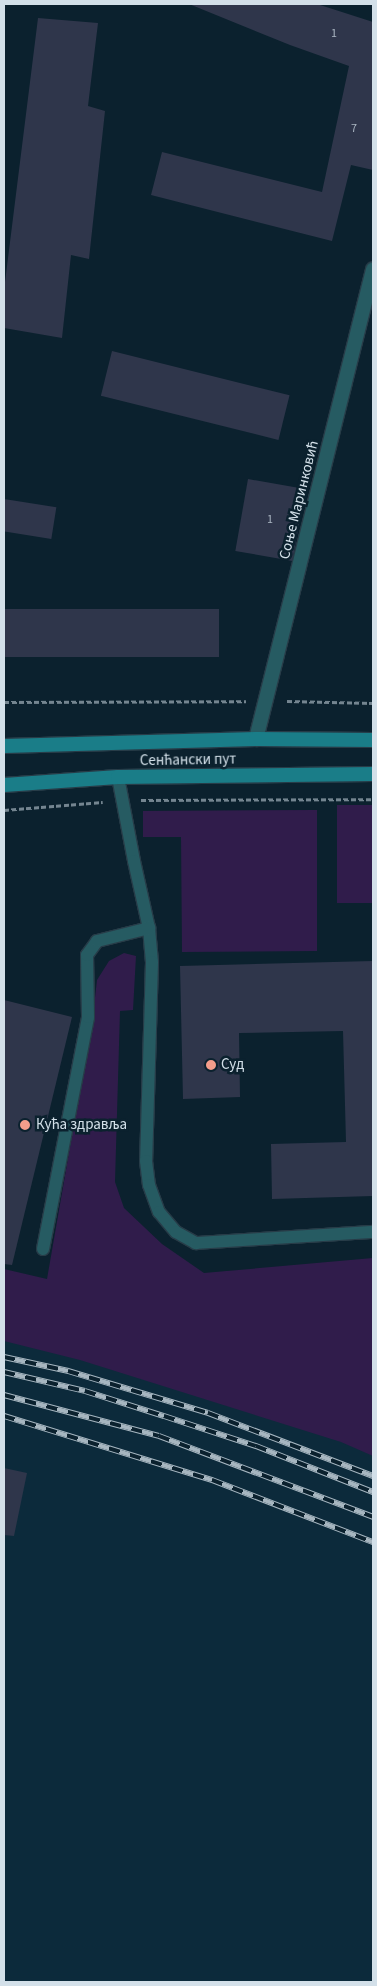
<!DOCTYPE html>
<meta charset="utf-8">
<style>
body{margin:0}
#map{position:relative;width:377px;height:1986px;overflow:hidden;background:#0b212e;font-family:"Source Sans 3",sans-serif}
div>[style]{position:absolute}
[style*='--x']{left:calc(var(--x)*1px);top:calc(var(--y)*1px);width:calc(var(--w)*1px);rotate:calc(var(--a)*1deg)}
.built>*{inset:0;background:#0c2a3b}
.green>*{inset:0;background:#301c4b;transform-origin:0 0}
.building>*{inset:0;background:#2f364b;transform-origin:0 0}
.path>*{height:3px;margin-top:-1.5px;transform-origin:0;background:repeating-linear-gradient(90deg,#748590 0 5px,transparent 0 7.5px)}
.roads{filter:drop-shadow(1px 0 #273c48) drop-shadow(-1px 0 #273c48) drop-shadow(0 1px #273c48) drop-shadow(0 -1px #273c48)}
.service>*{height:12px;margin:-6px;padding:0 6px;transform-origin:6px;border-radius:6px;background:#265b62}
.minor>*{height:14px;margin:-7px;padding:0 7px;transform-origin:7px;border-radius:7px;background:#265b62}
.secondary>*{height:14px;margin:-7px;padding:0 7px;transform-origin:7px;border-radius:7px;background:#1a7d88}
.rail>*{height:5.5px;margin-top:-2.75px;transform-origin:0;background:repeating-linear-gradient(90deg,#0b212e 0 11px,#a7b6c0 0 22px);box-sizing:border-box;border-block:1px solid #a7b6c0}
.dots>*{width:14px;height:14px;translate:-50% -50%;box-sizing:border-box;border:2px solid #0b212e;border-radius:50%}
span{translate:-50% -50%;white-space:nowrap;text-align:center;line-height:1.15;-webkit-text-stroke:5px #0b212e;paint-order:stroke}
.number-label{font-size:12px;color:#aab6c2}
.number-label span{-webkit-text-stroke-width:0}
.street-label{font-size:15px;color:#d3e0e9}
.poi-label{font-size:15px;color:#d3e0e9}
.left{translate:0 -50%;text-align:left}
.frame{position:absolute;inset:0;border:5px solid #d3e0e9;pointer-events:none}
</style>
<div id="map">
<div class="built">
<div style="clip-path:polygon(4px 1325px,373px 1435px,373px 1982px,4px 1982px)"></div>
</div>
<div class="green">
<div style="left:373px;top:805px;width:98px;height:36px;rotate:90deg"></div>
<div style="clip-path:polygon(317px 810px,317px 951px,182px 952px,181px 837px,143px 837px,143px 811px)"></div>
<div style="clip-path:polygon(124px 953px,136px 956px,133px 1010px,120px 1011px,115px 1182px,124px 1208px,162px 1244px,204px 1273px,373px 1258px,373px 1456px,341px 1442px,80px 1360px,4px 1341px,4px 1269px,47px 1279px,93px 1015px,97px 980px,109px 961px)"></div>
</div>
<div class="building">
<div style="clip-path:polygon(189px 4px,317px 4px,373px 22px,373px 170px,351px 165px,332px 241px,151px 195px,162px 152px,322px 192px,349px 66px,290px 45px)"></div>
<div style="clip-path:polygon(38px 18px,98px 23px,88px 106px,105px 111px,89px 259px,71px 255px,62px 338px,4px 328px,4px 290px)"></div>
<div style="left:112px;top:351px;width:183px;height:46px;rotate:14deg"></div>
<div style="left:248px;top:479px;width:58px;height:73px;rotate:10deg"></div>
<div style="left:4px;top:499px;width:53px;height:32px;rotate:9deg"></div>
<div style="left:219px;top:609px;width:48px;height:215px;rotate:90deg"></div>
<div style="clip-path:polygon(373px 961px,373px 1196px,272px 1199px,271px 1144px,346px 1142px,343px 1031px,239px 1033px,240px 1097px,183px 1099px,180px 966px)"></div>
<div style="clip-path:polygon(4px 1000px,72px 1017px,12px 1265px,4px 1264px)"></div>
<div style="clip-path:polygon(4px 1468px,27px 1473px,14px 1536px,4px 1535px)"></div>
</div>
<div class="path">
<div style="--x:287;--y:701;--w:86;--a:1.3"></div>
<div style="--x:4;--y:702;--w:242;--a:-0.2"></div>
<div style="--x:141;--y:800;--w:232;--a:-0.2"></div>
<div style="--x:4;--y:810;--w:99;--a:-4.6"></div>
</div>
<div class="roads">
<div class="service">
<div style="--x:118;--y:777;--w:86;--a:79.2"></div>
<div style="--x:134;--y:861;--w:69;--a:77.4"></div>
<div style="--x:149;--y:928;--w:34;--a:85"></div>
<div style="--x:152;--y:962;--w:199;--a:91.7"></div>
<div style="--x:146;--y:1161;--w:24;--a:83"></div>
<div style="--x:149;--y:1185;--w:29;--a:70"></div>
<div style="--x:159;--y:1212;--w:26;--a:50"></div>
<div style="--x:176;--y:1232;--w:23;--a:29"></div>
<div style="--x:196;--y:1243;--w:177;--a:-3.6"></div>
<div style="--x:43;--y:1249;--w:236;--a:-79"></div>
<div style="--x:88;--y:1017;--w:62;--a:-90.9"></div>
<div style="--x:87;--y:955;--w:17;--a:-54"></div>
<div style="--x:97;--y:941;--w:54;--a:-14"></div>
</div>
<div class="minor">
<div style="--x:256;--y:739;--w:484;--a:-76"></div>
</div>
<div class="secondary">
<div style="--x:4;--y:746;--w:252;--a:-1.6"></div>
<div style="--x:256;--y:739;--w:117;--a:0.5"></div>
<div style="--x:4;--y:785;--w:114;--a:-4"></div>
<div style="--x:118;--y:777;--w:255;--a:-0.7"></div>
</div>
</div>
<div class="rail">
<div style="--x:4;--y:1357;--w:66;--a:12.3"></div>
<div style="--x:68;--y:1371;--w:146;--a:16.7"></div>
<div style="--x:208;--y:1413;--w:177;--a:20.9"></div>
<div style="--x:4;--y:1372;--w:83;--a:13.2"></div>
<div style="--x:85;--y:1391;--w:83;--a:17.6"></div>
<div style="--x:164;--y:1416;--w:97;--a:18.1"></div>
<div style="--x:256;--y:1446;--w:126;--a:21.5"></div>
<div style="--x:4;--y:1395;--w:160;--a:14.8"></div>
<div style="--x:159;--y:1436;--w:229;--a:20.7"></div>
<div style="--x:4;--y:1416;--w:218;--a:17.1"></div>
<div style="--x:212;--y:1480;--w:173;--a:21.1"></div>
</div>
<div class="dots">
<div style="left:211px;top:1065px;background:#f49d8b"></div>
<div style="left:25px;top:1125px;background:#f49d8b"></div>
</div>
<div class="number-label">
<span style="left:334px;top:34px">1</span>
<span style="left:354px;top:129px">7</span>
<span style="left:270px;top:520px">1</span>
</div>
<div class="street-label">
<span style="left:299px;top:500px;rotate:-76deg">Соње Маринковић</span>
<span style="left:188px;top:760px;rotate:-1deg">Сенћански пут</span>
</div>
<div class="poi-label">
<span class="left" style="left:221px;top:1065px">Суд</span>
<span class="left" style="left:36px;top:1125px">Кућа здравља</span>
</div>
<div class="frame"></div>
</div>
